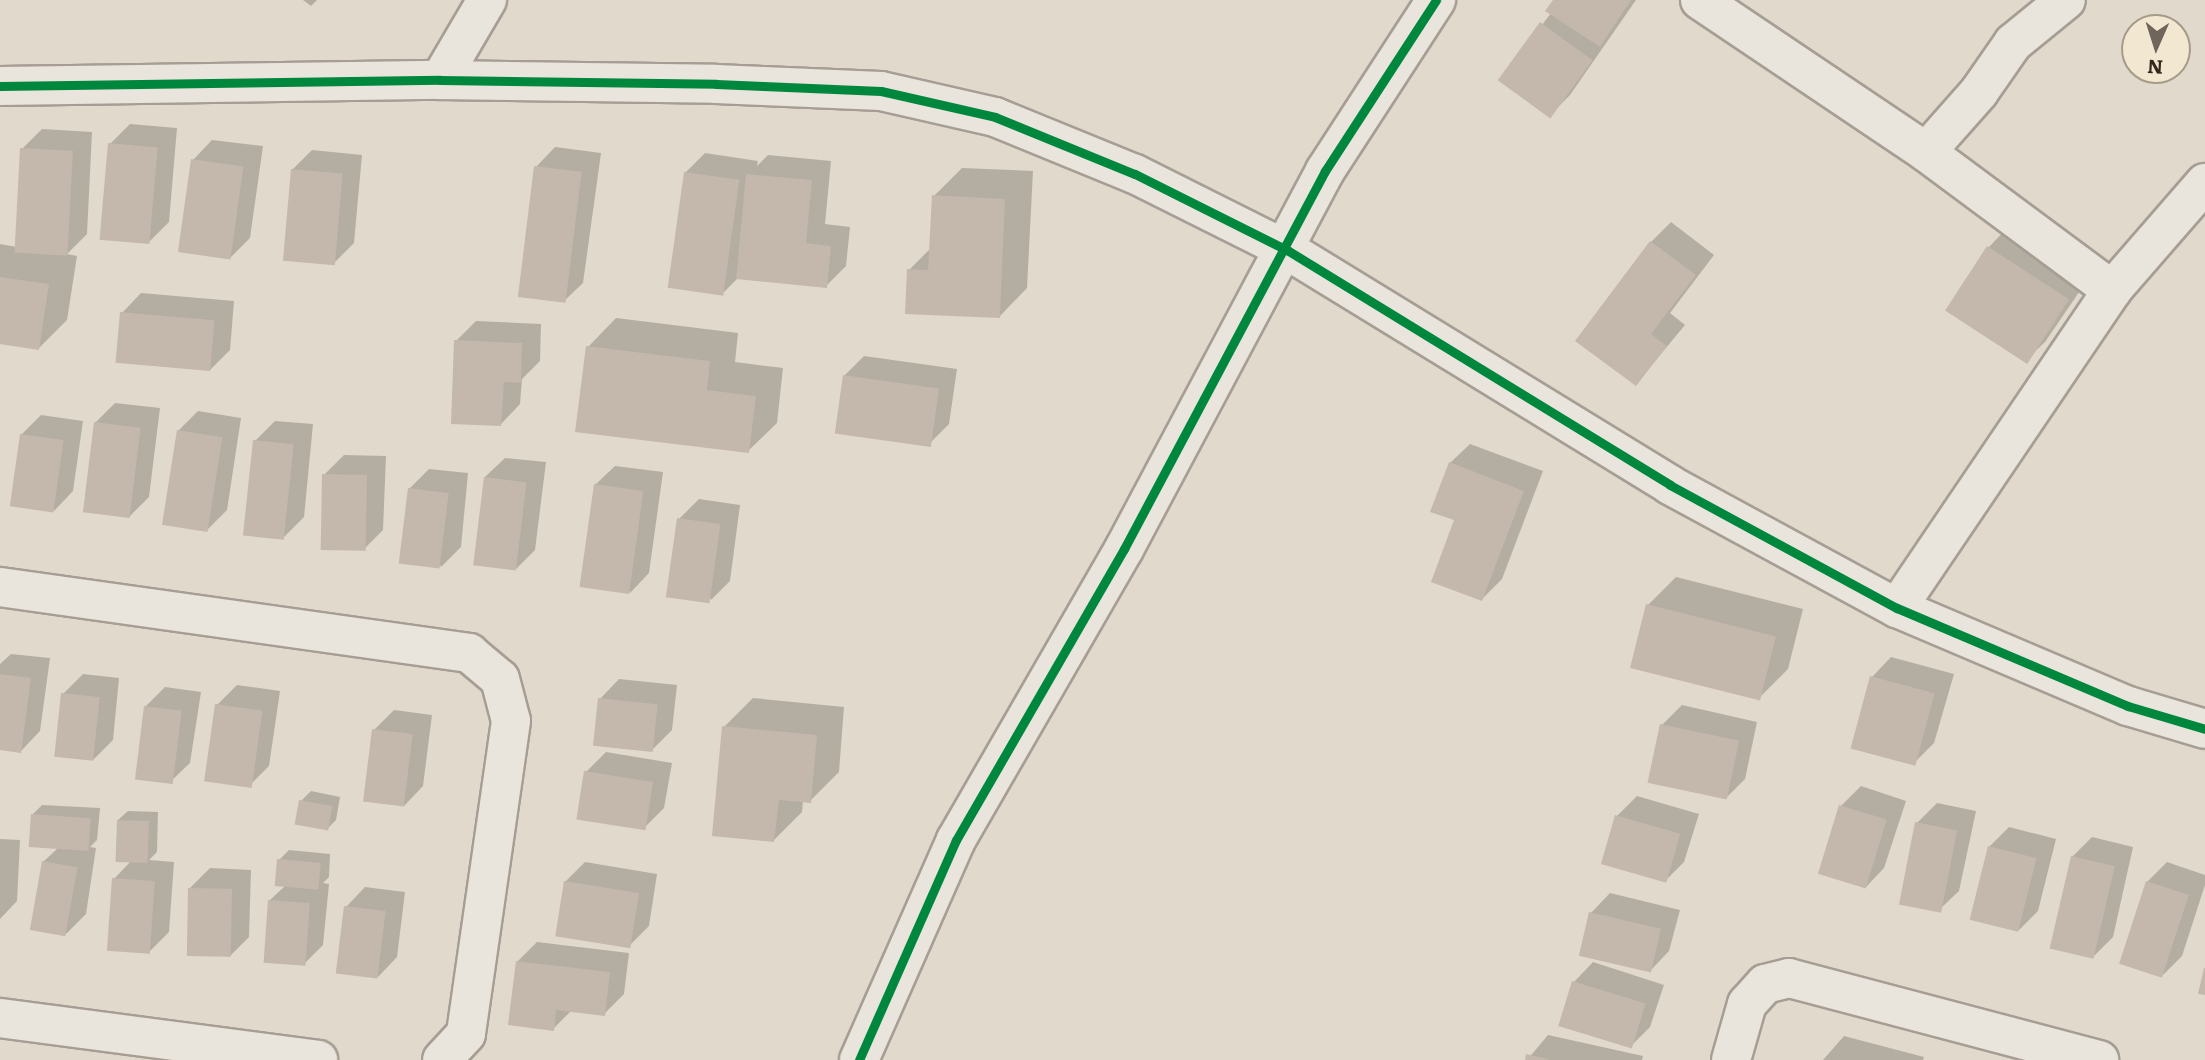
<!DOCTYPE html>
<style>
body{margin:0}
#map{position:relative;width:2205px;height:1060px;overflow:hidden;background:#e1d9cb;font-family:Literata,serif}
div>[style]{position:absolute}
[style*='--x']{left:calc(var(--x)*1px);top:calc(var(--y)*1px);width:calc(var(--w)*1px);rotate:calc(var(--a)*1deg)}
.shadow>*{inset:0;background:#0003}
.building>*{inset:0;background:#c4b7ac;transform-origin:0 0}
.roads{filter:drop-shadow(2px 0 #a69e94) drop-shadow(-2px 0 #a69e94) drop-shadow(0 2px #a69e94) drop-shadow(0 -2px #a69e94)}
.street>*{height:38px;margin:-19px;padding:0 19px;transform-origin:19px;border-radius:19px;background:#eae5dc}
.cycleway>*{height:9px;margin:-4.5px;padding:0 4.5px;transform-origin:4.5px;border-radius:4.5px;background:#00873e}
span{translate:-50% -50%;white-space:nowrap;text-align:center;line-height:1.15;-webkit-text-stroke:6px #f2e7d1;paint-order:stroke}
.north{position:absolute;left:2121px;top:14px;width:70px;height:70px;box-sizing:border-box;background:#f2e7d1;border:2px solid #a69a89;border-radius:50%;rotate:183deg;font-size:19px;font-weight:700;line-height:28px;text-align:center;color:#33271e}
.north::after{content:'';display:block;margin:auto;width:24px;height:32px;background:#70655b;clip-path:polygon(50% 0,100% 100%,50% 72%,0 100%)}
</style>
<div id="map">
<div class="shadow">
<div style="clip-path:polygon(303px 0,317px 0,311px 6px)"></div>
<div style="clip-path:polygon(1555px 0,1636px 0,1570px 95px,1550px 115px,1501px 79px,1551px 13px)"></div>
<div style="clip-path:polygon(130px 124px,177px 128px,169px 222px,149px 242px,110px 144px)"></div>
<div style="clip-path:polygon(42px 129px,92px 132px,87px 234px,67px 254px,77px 256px,67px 320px,39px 348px,0 343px,0 244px,17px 247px,22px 149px)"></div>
<div style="clip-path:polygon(212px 140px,263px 146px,250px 238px,230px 258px,193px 160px)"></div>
<div style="clip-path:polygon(555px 147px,601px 153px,583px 283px,563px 302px,536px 167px)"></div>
<div style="clip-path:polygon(312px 150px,362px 155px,354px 243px,334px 263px,292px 170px)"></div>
<div style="clip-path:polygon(705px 153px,758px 161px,757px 166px,768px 155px,831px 161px,825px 224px,850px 227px,846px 266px,826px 286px,739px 277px,721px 295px,685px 173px)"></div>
<div style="clip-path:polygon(962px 168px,1033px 171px,1027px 288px,999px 317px,909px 270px,931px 248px,934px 196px)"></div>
<div style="clip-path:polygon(1671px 222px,1714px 255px,1670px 313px,1685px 325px,1636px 384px,1651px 242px)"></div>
<div style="clip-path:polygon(2008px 227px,2088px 279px,2045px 342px,2025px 361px,1947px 310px,1989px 247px)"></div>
<div style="clip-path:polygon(141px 293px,234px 301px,230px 350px,210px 370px,122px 313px)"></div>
<div style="clip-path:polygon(616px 318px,738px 333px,735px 362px,783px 368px,777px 423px,748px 451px,588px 347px)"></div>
<div style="clip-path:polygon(476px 321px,541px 324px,540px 361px,522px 379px,520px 404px,501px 424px,456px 341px)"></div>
<div style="clip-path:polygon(864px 356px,957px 369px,949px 424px,929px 444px,844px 376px)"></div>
<div style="clip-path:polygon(115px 403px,160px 408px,149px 497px,129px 517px,95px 423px)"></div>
<div style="clip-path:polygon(198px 411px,241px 418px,227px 510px,207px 530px,178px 431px)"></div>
<div style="clip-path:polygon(41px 415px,83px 421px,73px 491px,54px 511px,21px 435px)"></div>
<div style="clip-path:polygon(275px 421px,313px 424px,304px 517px,284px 537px,255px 441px)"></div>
<div style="clip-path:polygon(1470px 444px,1543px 471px,1502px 579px,1482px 599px,1456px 519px,1450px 463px)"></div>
<div style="clip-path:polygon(344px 455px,386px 456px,383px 530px,363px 550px,324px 475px)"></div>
<div style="clip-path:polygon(505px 458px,546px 462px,535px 550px,516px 569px,485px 477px)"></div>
<div style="clip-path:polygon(615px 466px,663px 472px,649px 573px,630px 593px,595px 485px)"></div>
<div style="clip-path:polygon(429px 469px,468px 473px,461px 547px,441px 567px,409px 489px)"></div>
<div style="clip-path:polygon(699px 499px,740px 505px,730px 581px,711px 600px,679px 519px)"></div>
<div style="clip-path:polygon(1676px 577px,1803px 609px,1788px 669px,1759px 698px,1648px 605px)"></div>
<div style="clip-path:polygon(11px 654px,50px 658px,40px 731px,21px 751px,0 748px,0 664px)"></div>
<div style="clip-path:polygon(1891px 657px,1954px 674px,1934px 743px,1914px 763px,1872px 677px)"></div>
<div style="clip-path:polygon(83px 674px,119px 678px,113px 740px,93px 760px,63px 694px)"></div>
<div style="clip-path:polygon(619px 679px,677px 685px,672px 730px,652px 750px,600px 699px)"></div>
<div style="clip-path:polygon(237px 685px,280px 691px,269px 766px,249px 786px,217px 705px)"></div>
<div style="clip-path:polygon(165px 687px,201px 692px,190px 763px,170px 782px,145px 707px)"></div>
<div style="clip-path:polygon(753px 698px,844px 707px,839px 772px,810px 801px,803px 800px,802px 812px,774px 840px,724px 727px)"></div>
<div style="clip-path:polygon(1682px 705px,1757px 722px,1745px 779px,1725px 799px,1662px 725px)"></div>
<div style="clip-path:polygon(394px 710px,432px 715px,423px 786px,404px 806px,374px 730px)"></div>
<div style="clip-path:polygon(606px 752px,672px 763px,664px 808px,644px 828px,586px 772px)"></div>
<div style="clip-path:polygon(1861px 786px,1906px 801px,1884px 868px,1865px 888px,1841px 806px)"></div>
<div style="clip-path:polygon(311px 791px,340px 797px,336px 820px,326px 830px,301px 801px)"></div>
<div style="clip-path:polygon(1637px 796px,1699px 814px,1684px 862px,1664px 882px,1617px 816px)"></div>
<div style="clip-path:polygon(1937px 803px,1976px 811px,1959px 891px,1939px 910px,1917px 823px)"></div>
<div style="clip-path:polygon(42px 805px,100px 808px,97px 840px,90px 847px,96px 848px,86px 914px,66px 934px,43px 862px,58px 848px,32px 815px)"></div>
<div style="clip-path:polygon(128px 811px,158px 812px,157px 852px,149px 860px,174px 862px,169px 932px,149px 952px,114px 879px,131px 861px,118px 820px)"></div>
<div style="clip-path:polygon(2009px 827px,2056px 839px,2038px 911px,2018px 931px,1989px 847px)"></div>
<div style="clip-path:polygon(2092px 837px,2133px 847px,2113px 937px,2093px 957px,2072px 857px)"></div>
<div style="clip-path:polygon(0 839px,20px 840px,17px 901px,0 919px)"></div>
<div style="clip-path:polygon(289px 850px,330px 854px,329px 877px,323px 883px,329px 884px,323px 945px,303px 965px,270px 900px,286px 885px,279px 860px)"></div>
<div style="clip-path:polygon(585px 862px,657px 874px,649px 926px,629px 946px,565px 882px)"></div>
<div style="clip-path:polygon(2167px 862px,2205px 875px,2205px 885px,2182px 956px,2163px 975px,2147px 882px)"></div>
<div style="clip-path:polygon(210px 868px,251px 870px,249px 937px,229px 957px,190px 888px)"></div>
<div style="clip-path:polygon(365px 887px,405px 892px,397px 957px,378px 977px,346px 907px)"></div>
<div style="clip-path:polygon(1610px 893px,1680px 910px,1669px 951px,1650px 971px,1591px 913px)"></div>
<div style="clip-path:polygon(537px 942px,629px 953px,624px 994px,604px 1014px,572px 1010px,553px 1029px,517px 962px)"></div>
<div style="clip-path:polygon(1593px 962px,1664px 985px,1650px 1027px,1630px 1047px,1574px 982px)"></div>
<div style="clip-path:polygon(1548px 1035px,1643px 1056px,1642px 1060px,1527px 1060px)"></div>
<div style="clip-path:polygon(1844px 1036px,1924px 1057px,1923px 1060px,1823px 1060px)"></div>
</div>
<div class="building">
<div style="clip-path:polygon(1553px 0,1631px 0,1600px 47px,1545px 11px)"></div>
<div style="left:1540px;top:22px;width:65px;height:72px;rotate:36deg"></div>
<div style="left:108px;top:143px;width:50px;height:97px;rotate:5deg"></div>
<div style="left:20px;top:148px;width:53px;height:105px;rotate:3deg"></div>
<div style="left:191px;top:159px;width:53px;height:94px;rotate:8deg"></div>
<div style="left:534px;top:166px;width:48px;height:132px;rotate:7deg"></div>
<div style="left:291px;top:169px;width:52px;height:92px;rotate:5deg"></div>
<div style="left:684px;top:172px;width:56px;height:117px;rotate:8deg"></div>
<div style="clip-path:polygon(746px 174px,812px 180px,806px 243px,831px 246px,827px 288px,736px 279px)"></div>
<div style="clip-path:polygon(932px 195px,1005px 199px,1000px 318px,905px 314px,907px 269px,928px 270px)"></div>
<div style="clip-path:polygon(1650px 241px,1696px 275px,1651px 334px,1667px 346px,1636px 386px,1575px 341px)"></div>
<div style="left:1987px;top:246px;width:98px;height:77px;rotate:33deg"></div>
<div style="clip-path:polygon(0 277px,49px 284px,39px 350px,0 344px)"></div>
<div style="left:120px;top:312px;width:95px;height:51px;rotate:5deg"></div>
<div style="clip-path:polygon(454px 340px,522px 343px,521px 383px,504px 382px,501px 426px,451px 424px)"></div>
<div style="clip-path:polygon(586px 346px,710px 361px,707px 390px,756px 396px,749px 453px,575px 432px)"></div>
<div style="left:843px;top:375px;width:97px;height:59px;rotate:8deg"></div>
<div style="left:94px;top:422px;width:47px;height:91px;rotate:7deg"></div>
<div style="left:177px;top:430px;width:46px;height:96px;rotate:9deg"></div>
<div style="left:20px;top:434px;width:44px;height:73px;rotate:8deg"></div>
<div style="left:253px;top:440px;width:41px;height:96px;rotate:6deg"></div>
<div style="clip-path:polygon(1449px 462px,1524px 491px,1482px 601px,1431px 582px,1454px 520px,1430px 512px)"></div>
<div style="left:322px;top:474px;width:45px;height:76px;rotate:1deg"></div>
<div style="left:484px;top:477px;width:43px;height:89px;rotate:7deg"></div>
<div style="left:594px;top:484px;width:50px;height:104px;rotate:8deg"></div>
<div style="left:408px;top:488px;width:41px;height:76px;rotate:7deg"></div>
<div style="left:677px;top:518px;width:44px;height:80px;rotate:8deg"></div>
<div style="left:1646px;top:604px;width:134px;height:66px;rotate:14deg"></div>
<div style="clip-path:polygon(0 674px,31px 678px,21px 753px,0 750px)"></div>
<div style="left:1870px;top:676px;width:67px;height:75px;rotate:15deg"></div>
<div style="left:61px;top:693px;width:39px;height:64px;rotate:6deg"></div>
<div style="left:598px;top:698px;width:60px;height:48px;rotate:6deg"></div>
<div style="left:215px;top:704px;width:48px;height:78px;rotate:8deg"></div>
<div style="left:144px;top:706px;width:38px;height:74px;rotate:7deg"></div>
<div style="left:1660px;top:724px;width:81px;height:60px;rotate:12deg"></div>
<div style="clip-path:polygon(722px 726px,817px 735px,811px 803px,779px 800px,774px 842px,712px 836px)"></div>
<div style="left:372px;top:729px;width:41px;height:73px;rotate:7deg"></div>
<div style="left:584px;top:771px;width:70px;height:49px;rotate:9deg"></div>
<div style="left:299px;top:800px;width:34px;height:25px;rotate:10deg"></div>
<div style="left:1839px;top:805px;width:50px;height:72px;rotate:17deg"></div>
<div style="left:31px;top:814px;width:60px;height:33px;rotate:4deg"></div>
<div style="left:1615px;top:815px;width:68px;height:51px;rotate:16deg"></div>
<div style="left:117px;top:820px;width:32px;height:42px;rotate:2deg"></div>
<div style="left:1915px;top:822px;width:43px;height:84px;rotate:11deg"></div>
<div style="left:1988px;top:846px;width:50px;height:76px;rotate:14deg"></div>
<div style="left:2071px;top:856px;width:45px;height:95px;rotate:13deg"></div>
<div style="left:277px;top:859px;width:44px;height:27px;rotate:5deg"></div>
<div style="left:42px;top:861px;width:36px;height:70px;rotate:10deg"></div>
<div style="left:112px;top:878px;width:43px;height:73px;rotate:4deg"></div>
<div style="left:564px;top:881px;width:76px;height:56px;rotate:9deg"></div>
<div style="left:2146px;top:881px;width:45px;height:87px;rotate:18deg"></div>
<div style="left:188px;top:888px;width:44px;height:68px;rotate:1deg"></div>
<div style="left:268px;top:900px;width:42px;height:63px;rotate:4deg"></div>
<div style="left:344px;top:906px;width:42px;height:68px;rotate:7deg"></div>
<div style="left:1589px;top:912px;width:74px;height:45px;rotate:13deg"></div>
<div style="clip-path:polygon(516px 961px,610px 972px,605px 1016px,556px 1010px,554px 1031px,508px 1025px)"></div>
<div style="clip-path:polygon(2204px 968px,2205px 968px,2205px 995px,2198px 994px)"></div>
<div style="left:1572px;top:981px;width:77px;height:47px;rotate:17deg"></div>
<div style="clip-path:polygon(1526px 1054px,1548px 1059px,1548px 1060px,1525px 1060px)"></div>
</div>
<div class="roads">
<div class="street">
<div style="--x:1700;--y:0;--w:272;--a:33.9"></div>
<div style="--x:1926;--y:152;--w:80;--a:-48.5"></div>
<div style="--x:1979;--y:92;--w:60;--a:-55.2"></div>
<div style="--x:2013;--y:43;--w:68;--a:-39.1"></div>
<div style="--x:440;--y:80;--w:93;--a:-59.6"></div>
<div style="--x:0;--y:86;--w:440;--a:-0.8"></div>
<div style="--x:440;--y:80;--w:276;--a:0.8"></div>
<div style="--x:716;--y:84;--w:165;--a:2.4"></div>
<div style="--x:881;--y:91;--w:117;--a:12.8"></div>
<div style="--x:995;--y:117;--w:151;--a:22.2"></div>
<div style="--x:1135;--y:174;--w:170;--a:26.6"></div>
<div style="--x:1287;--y:250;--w:449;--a:31.5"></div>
<div style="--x:1670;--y:485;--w:258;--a:28.5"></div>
<div style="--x:1897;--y:608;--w:251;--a:23"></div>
<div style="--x:2128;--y:706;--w:80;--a:16.6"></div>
<div style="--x:1926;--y:152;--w:232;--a:36.6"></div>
<div style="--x:2112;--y:290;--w:142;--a:-49"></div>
<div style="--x:0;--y:587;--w:474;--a:8"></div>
<div style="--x:469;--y:653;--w:40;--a:40"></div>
<div style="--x:500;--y:679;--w:43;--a:75.3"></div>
<div style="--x:511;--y:721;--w:316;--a:98.2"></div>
<div style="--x:466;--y:1034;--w:35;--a:133"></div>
<div style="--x:1897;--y:608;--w:384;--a:-55.9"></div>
<div style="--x:0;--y:1018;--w:321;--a:7.5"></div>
<div style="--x:859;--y:1060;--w:240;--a:-66.2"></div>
<div style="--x:956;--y:840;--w:336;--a:-60"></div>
<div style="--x:1124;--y:549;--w:428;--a:-62"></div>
<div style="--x:1325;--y:171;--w:204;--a:-57"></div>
<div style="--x:1731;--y:1060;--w:58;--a:-74.1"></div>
<div style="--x:1747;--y:1004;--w:27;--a:-48"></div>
<div style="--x:1765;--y:984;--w:25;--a:-14"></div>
<div style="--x:1789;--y:978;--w:321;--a:14.8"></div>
</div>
</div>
<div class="cycleway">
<div style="--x:0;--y:86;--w:440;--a:-0.8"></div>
<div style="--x:440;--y:80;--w:276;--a:0.8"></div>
<div style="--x:716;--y:84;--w:165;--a:2.4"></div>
<div style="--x:881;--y:91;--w:117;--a:12.8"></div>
<div style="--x:995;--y:117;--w:151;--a:22.2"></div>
<div style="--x:1135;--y:174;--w:170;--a:26.6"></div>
<div style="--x:1287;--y:250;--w:449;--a:31.5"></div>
<div style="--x:1670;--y:485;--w:258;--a:28.5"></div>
<div style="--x:1897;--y:608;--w:251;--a:23"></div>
<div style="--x:2128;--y:706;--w:80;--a:16.6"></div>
<div style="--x:859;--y:1060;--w:240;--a:-66.2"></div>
<div style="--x:956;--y:840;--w:336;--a:-60"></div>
<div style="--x:1124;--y:549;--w:428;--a:-62"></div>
<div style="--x:1325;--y:171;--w:204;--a:-57"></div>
</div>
<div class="north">N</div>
</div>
